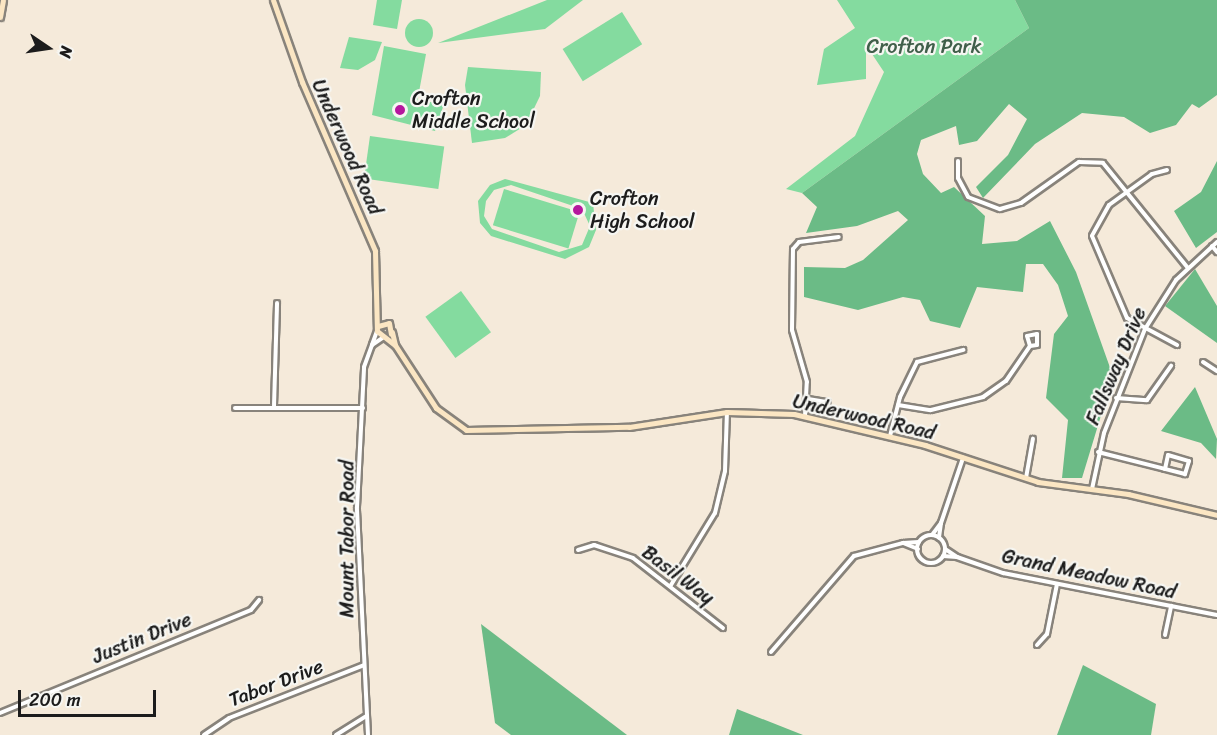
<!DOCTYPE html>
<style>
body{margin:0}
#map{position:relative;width:1217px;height:735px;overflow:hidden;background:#f5eada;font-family:Sriracha,sans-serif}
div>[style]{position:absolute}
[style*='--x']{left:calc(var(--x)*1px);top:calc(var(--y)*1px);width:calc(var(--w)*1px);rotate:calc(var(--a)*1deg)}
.green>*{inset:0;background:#84db9f;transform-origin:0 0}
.round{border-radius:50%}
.forest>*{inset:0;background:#6bbb86}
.roads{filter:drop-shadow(2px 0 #88837b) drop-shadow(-2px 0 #88837b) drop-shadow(0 2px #88837b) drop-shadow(0 -2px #88837b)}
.street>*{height:4px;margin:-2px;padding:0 2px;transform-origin:2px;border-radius:2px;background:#fff}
.street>.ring{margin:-2px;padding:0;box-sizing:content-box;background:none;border:4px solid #fff;border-radius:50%}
.secondary>*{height:5px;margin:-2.5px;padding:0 2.5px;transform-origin:2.5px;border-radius:2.5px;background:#fbe6c3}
.dots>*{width:16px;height:16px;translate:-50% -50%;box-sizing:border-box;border:3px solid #f6f6f2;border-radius:50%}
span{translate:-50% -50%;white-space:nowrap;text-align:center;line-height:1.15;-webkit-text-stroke:4.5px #f6f6f2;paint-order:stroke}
.park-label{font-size:20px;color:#405f4a}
.poi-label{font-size:20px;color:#1c1c1c}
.left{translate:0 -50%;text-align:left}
.street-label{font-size:20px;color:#1c1c1c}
.north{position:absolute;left:18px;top:18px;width:60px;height:60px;-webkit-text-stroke:4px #f6f6f2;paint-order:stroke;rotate:103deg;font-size:16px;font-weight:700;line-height:24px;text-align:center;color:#1c1c1c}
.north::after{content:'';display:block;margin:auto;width:21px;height:27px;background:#1c1c1c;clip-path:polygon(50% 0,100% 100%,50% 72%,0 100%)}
.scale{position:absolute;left:18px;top:690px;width:138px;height:27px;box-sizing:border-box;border:3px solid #1c1c1c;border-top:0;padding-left:8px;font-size:18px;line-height:21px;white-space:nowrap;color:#1c1c1c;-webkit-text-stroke:4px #f6f6f2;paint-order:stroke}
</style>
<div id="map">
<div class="green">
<div style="clip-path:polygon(377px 0,402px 0,397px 29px,373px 25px)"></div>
<div style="clip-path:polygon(547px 0,583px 0,545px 29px,438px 43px)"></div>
<div style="clip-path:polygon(837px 0,1015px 0,1029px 28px,802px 193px,786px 189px,855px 136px,884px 72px,866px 45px,866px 79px,817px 85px,824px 49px,855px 28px)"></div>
<div style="left:622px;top:12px;width:38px;height:70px;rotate:58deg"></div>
<div class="round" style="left:405px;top:19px;width:28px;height:28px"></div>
<div style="clip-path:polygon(349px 37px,382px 42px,375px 60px,358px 70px,340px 68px)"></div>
<div style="clip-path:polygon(384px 46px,426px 54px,417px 103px,445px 101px,435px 131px,372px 115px)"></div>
<div style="clip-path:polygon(468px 67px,541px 72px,540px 96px,526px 125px,505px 138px,472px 143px,465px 85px)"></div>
<div style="left:370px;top:136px;width:75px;height:43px;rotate:8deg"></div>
<div style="clip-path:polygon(evenodd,505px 179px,593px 203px,596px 230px,589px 247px,565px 259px,491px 236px,480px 223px,478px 201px,490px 185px,505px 179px,511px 185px,582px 209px,590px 226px,582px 245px,559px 252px,492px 229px,484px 216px,486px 201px,494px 190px,511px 185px)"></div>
<div style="left:504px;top:189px;width:79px;height:38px;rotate:17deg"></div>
<div style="left:461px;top:291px;width:51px;height:44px;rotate:54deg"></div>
</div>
<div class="forest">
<div style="clip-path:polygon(1015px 0,1217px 0,1217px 95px,1199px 108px,1192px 104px,1176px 125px,1150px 133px,1124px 117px,1082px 113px,1035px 144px,983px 198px,976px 187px,1008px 155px,1027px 119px,1009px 104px,977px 141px,959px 145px,956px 126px,921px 140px,917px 154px,923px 174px,941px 193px,954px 187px,985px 216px,982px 244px,1017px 241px,1050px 221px,1076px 272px,1113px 376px,1082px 478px,1062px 478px,1068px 420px,1046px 398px,1054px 334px,1068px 316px,1058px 285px,1043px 264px,1026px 264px,1023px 292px,977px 287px,960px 328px,930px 321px,920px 300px,903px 297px,858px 310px,804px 297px,804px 267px,845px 268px,863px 260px,908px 220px,898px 211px,857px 226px,806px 233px,817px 207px,802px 193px,1029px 28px)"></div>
<div style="clip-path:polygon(1217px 161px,1217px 232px,1196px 248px,1174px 211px,1201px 192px)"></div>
<div style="clip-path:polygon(1195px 269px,1217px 306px,1217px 343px,1165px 306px)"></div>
<div style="clip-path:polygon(1195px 387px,1217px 439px,1216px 459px,1201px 443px,1161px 431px)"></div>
<div style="clip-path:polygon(481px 624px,627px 735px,511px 735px,495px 723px)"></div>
<div style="clip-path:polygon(1083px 665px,1156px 704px,1151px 735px,1057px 735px)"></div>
<div style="clip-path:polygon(737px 709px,803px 735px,729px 735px)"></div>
</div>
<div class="roads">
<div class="street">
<div style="--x:958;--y:161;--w:17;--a:90"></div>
<div style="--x:958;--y:178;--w:21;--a:62"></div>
<div style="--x:968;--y:197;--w:34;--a:21"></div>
<div style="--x:1000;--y:209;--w:22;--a:-16"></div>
<div style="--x:1021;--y:203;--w:71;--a:-35.3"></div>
<div style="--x:1079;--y:162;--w:24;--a:2"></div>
<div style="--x:1103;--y:163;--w:135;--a:51"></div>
<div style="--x:1167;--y:170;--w:16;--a:165"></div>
<div style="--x:1152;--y:174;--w:53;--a:144.2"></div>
<div style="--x:1109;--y:205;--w:35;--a:119"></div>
<div style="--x:1092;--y:236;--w:89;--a:66.9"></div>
<div style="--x:1127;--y:318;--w:57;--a:28.4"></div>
<div style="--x:1212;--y:246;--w:8;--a:50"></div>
<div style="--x:377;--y:331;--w:15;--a:110"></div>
<div style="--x:372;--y:345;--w:14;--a:-34"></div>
<div style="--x:1203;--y:362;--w:17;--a:33"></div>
<div style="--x:1116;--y:398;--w:31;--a:4"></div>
<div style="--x:1147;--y:400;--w:42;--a:-54.8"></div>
<div style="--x:808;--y:399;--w:20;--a:9"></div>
<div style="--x:898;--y:405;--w:33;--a:9"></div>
<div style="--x:931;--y:410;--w:54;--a:-14"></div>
<div style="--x:983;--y:397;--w:28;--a:-35"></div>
<div style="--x:1006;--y:381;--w:42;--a:-55.6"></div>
<div style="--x:1030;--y:346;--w:7;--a:-8"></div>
<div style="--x:1037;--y:345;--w:11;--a:-90"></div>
<div style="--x:1037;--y:334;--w:10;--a:169"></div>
<div style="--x:1027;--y:336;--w:10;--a:73"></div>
<div style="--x:274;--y:406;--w:103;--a:-88.3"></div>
<div style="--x:235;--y:408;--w:128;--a:0"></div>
<div style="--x:805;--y:416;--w:34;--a:-87"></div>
<div style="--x:807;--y:382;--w:54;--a:-106.1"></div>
<div style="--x:792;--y:330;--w:81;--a:-89.3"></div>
<div style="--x:793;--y:249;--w:9;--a:-49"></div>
<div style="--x:799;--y:242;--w:40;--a:-7.1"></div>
<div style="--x:890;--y:436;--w:40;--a:-75.6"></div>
<div style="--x:900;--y:397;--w:39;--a:-64"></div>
<div style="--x:917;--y:362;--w:48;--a:-14.6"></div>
<div style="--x:1098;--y:452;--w:69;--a:14.2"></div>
<div style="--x:1165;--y:469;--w:14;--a:-78"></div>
<div style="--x:1168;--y:455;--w:22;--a:16"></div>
<div style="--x:1189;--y:461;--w:14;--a:107"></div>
<div style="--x:1185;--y:474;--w:21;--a:-166"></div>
<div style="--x:1026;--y:478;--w:40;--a:-80"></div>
<div style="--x:1092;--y:489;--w:57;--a:-77.9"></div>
<div style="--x:1104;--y:433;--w:112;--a:-68.5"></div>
<div style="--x:1145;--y:329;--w:58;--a:-57.7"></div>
<div style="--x:1176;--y:280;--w:56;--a:-42.8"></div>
<div style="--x:941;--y:523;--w:69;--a:-71.3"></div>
<div style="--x:932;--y:535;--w:15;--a:-53"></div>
<div style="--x:941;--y:523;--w:15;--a:98"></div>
<div class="ring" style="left:917px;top:535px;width:24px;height:24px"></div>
<div style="--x:918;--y:549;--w:16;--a:-158"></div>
<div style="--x:903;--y:543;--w:16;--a:-4"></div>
<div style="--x:578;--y:550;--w:17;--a:-17"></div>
<div style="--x:594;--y:545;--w:41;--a:18.4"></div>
<div style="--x:633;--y:558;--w:114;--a:37.9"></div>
<div style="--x:943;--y:556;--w:14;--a:4"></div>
<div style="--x:957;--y:557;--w:14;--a:-146"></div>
<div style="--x:957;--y:557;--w:49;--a:19.2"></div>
<div style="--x:1003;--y:573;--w:218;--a:11.1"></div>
<div style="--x:671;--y:585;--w:84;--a:-58.6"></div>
<div style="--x:715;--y:513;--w:43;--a:-76.6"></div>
<div style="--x:725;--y:471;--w:59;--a:-88.1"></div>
<div style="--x:1165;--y:635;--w:30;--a:-78"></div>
<div style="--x:1037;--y:645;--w:15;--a:-48"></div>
<div style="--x:1047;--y:634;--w:51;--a:-78.7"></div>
<div style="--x:771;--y:652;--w:127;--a:-49.2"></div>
<div style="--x:854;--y:556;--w:51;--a:-14.9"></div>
<div style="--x:0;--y:713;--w:271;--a:-22.3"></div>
<div style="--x:251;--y:610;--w:13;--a:-51"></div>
<div style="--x:204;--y:735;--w:30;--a:-34"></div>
<div style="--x:229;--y:718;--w:145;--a:-21.4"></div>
<div style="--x:336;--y:735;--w:36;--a:-32"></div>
<div style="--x:368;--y:735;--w:228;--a:-92.8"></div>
<div style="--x:357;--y:507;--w:140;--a:-87.1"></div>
<div style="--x:364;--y:367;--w:23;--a:-70"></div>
</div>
<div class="secondary">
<div style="--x:273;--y:0;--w:87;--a:70.5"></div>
<div style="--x:302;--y:82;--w:184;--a:66.6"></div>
<div style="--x:375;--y:251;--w:80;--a:88.6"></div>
<div style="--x:377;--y:331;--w:23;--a:38"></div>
<div style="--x:0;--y:17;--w:17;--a:-80"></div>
<div style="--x:378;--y:326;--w:11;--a:-15"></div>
<div style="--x:389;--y:323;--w:11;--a:80"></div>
<div style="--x:392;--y:332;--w:13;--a:77"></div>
<div style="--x:395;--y:345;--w:75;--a:56.9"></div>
<div style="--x:436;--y:408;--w:37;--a:36"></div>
<div style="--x:466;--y:430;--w:163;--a:-1.1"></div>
<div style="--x:629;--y:427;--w:99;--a:-8.7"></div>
<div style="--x:727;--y:412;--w:67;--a:1.7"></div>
<div style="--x:794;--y:414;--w:135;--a:13.3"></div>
<div style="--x:925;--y:445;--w:119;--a:18.1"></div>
<div style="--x:1038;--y:482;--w:91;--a:7.6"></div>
<div style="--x:1128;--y:494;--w:91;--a:13.3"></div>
</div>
</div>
<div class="dots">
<div style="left:400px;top:110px;background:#b5179e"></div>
<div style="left:578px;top:210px;background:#b5179e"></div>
</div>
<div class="park-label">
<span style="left:924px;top:46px">Crofton Park</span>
</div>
<div class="poi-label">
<span class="left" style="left:412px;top:110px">Crofton<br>Middle School</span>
<span class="left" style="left:590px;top:210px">Crofton<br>High School</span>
</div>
<div class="street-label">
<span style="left:347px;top:147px;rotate:66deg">Underwood Road</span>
<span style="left:1116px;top:366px;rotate:-67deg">Fallsway Drive</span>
<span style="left:864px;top:417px;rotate:13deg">Underwood Road</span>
<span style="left:347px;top:539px;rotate:-90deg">Mount Tabor Road</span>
<span style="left:1089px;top:574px;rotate:12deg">Grand Meadow Road</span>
<span style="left:678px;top:575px;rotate:37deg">Basil Way</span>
<span style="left:142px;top:638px;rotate:-22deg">Justin Drive</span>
<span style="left:276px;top:683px;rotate:-21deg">Tabor Drive</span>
</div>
<div class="north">N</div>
<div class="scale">200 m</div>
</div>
